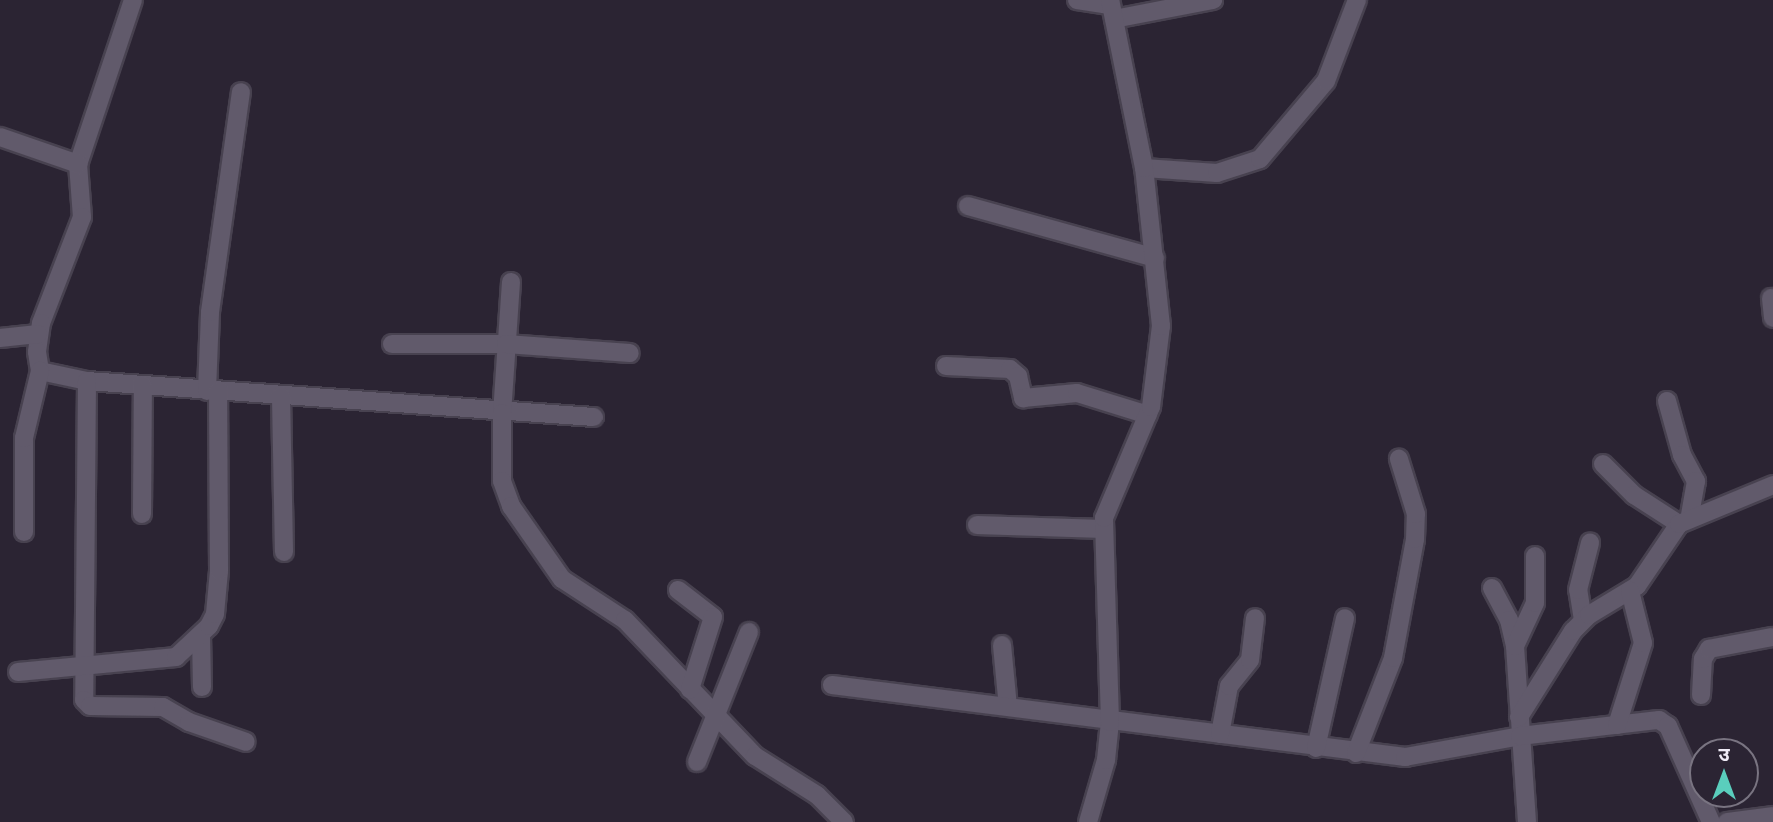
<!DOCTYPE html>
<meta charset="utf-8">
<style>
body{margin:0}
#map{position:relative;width:1773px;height:822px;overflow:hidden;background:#2b2433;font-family:Mulish,"Noto Sans Devanagari",sans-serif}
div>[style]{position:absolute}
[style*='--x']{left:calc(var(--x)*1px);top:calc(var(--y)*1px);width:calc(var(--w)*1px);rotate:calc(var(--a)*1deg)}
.roads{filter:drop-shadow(2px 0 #484250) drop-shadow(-2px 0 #484250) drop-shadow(0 2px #484250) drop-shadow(0 -2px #484250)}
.minor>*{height:18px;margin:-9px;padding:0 9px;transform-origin:9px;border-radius:9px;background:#615a6b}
span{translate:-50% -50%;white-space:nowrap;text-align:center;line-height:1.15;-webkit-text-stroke:5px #2b2433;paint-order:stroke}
.north{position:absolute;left:1689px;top:738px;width:70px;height:70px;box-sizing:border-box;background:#2b2433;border:2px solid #797481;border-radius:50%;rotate:0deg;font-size:19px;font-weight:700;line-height:28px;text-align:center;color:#efebf6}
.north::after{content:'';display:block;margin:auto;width:24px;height:32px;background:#5acebd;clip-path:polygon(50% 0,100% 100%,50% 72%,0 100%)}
</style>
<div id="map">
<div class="roads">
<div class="minor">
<div style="--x:133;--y:0;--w:173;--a:108.5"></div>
<div style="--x:78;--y:164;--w:53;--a:85.7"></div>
<div style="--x:82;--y:217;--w:114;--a:111.1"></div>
<div style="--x:41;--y:323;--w:29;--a:98"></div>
<div style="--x:37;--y:352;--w:19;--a:81"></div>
<div style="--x:40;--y:371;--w:48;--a:12"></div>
<div style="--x:87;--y:381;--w:508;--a:4.06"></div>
<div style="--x:1077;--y:0;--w:33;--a:9"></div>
<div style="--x:1114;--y:19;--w:101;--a:-10.9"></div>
<div style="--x:0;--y:137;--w:83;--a:19.1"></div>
<div style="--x:1144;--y:168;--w:73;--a:3.9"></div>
<div style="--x:1217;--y:173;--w:45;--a:-18"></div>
<div style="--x:1260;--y:159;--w:102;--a:-49.8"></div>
<div style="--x:1326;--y:81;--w:87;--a:-69.1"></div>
<div style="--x:968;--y:206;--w:194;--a:15.5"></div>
<div style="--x:511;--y:282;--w:131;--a:93.9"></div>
<div style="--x:502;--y:413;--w:68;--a:90"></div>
<div style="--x:502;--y:481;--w:27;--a:70"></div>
<div style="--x:511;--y:506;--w:89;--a:55.1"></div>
<div style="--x:562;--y:579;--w:75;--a:33.1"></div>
<div style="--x:625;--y:620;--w:188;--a:46.3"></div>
<div style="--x:755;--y:756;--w:73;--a:32.2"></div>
<div style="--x:817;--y:795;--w:38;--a:45"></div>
<div style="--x:1771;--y:298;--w:20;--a:84"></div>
<div style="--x:0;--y:338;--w:38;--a:-6"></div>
<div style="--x:392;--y:344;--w:114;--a:0"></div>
<div style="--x:506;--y:344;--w:124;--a:4.2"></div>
<div style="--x:946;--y:366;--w:64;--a:2.7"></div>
<div style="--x:1010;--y:369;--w:11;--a:41"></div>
<div style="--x:1018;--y:376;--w:23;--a:77"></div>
<div style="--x:1023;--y:398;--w:54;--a:-5.3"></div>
<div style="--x:1077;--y:393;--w:74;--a:17.2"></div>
<div style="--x:87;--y:381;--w:319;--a:90.5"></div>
<div style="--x:84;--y:700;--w:8;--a:45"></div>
<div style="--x:90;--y:706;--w:73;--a:0.8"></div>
<div style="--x:163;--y:707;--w:30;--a:30"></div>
<div style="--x:189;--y:722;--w:60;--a:19.3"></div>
<div style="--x:207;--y:391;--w:79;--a:-87.8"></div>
<div style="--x:210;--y:312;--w:222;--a:-82"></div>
<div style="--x:281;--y:396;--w:156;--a:88.9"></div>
<div style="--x:1667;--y:401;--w:56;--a:74.5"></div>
<div style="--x:1682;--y:455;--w:30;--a:62"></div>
<div style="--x:1696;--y:481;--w:39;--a:100"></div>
<div style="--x:1603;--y:464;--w:44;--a:45"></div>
<div style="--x:1634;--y:495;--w:54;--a:32.8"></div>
<div style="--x:142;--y:514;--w:129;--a:-89.6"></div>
<div style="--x:977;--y:525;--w:126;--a:1.8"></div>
<div style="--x:24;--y:532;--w:94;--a:-90"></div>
<div style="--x:24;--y:438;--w:69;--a:-76.6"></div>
<div style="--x:1492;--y:588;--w:36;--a:62"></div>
<div style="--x:1509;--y:620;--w:27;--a:77"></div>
<div style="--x:1515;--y:646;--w:176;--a:86.1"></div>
<div style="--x:678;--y:590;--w:44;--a:37.6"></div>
<div style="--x:713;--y:617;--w:76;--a:107.7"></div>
<div style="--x:1583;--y:620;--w:30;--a:-99"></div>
<div style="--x:1578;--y:590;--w:49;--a:-75.7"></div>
<div style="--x:201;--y:635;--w:52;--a:88.9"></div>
<div style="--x:1002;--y:645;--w:62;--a:84.5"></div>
<div style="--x:1515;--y:646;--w:47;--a:-65.1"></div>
<div style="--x:1535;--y:603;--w:47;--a:-90"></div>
<div style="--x:18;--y:672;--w:159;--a:-5.4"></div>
<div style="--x:176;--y:657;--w:45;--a:-43.2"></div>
<div style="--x:209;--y:626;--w:13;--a:-63"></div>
<div style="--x:215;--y:614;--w:43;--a:-84.7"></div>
<div style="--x:219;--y:571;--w:180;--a:-90.3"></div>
<div style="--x:832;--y:685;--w:578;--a:7.16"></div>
<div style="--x:1405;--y:757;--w:117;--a:-10.3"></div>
<div style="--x:1520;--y:736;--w:140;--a:-6.6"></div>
<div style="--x:1659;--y:720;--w:11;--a:34"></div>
<div style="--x:1668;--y:726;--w:105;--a:65.9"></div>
<div style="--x:1701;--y:695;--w:36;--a:-87"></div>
<div style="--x:1703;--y:659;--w:12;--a:-59"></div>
<div style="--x:1709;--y:649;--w:64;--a:-10.8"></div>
<div style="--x:1519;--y:717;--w:102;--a:-57.9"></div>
<div style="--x:1573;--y:631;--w:23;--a:-45"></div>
<div style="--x:1589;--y:615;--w:56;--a:-31.1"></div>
<div style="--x:1637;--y:586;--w:75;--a:-55.9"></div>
<div style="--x:1679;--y:524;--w:102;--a:-22.5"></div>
<div style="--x:1617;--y:725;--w:86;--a:-72.4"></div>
<div style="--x:1643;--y:643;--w:54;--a:-104"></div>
<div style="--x:1220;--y:734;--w:49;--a:-79.4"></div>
<div style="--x:1229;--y:686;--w:33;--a:-51"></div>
<div style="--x:1250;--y:660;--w:42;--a:-83.2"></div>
<div style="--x:1316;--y:748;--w:133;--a:-77.4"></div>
<div style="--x:1356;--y:753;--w:102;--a:-68.7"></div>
<div style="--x:1393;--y:658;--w:121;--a:-79.5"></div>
<div style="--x:1415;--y:539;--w:25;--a:-88"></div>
<div style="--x:1416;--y:514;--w:58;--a:-107.2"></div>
<div style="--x:697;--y:762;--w:140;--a:-68.2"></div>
<div style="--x:1088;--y:822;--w:65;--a:-73.8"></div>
<div style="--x:1106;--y:760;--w:38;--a:-84"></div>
<div style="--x:1110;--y:722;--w:204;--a:-91.7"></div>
<div style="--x:1104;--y:518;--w:121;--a:-67.1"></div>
<div style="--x:1151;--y:407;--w:82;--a:-83"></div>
<div style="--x:1161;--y:326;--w:159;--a:-96.1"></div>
<div style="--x:1144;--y:168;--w:171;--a:-101.4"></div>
<div style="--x:1727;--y:822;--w:46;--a:-7.4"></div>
</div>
</div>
<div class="north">उ</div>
</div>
